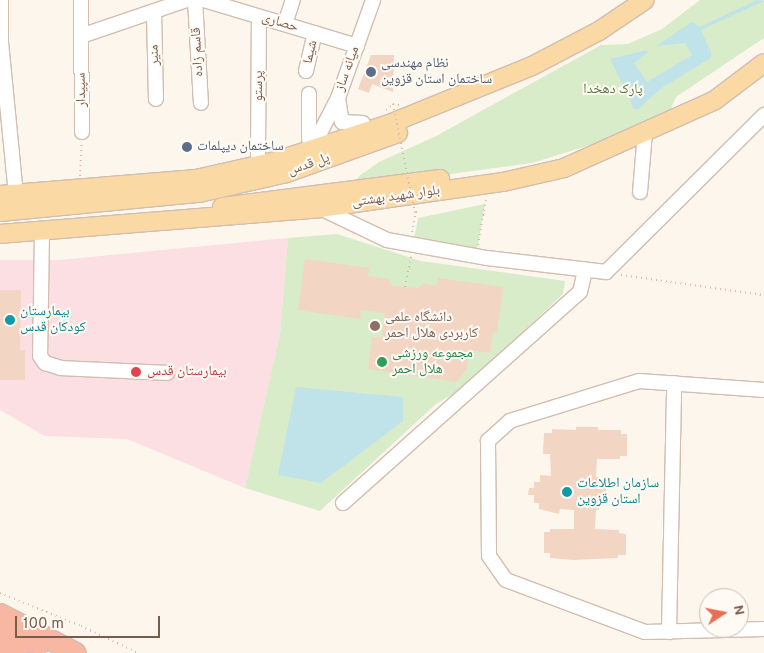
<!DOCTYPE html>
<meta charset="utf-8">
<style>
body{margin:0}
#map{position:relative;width:764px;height:653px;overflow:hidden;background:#fdf6ec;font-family:Overpass,"Noto Naskh Arabic",sans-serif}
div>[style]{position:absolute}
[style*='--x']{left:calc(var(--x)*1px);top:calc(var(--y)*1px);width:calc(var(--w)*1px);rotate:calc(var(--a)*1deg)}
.medical>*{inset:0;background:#fbdfe3}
.green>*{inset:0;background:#d8ecc9}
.water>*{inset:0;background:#bfe3e8}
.building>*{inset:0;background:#f3d5c3}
.path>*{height:2px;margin-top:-1px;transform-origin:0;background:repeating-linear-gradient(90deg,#d9b8a5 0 1px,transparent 0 5px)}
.roads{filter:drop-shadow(1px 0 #d1beb0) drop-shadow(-1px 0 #d1beb0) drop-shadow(0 1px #d1beb0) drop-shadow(0 -1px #d1beb0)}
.minor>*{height:14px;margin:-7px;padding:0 7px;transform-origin:7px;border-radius:7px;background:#fff}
.major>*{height:18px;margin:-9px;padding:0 9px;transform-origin:9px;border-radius:9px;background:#fbd9a5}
.highway>*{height:20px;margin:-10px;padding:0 10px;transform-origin:10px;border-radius:10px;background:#f7b7a3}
.path-bridge>*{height:2px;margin-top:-1px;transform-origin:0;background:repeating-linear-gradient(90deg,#d9b8a5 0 1px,transparent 0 5px)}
.dots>*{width:14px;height:14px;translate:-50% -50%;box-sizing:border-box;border:2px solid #fffaf3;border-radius:50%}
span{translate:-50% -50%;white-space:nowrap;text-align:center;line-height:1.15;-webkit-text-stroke:4px #fffaf3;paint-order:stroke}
.street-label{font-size:14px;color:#7a5c4d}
.service-label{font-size:14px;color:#4e5e75}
.left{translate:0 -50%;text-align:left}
.park-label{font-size:14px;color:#537a41}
.culture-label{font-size:14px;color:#0d838f}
.education-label{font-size:14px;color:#785e54}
.leisure-label{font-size:14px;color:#27864d}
.health-label{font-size:14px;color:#be3a42}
.north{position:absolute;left:699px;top:588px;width:50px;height:50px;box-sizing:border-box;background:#fffaf3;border:1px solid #cabbb1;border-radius:50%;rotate:79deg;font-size:14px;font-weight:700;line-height:20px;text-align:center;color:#7a5c4d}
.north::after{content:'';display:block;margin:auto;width:18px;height:22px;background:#e76f51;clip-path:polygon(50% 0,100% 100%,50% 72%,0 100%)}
.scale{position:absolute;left:15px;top:616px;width:145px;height:22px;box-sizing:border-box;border:2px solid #7a5c4d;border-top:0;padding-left:6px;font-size:15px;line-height:18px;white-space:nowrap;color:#7a5c4d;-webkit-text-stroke:4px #fffaf3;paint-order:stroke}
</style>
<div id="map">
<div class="medical">
<div style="clip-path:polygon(288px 238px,280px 334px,245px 488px,127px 439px,45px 436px,0 410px,0 260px,59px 260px)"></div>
</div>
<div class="green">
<div style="clip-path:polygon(700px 0,764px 0,764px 38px,676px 97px,670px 111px,626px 134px,532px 163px,384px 183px,356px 182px,359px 176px,379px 162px,436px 136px,601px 45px,628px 44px,662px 29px)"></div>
<div style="clip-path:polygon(485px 204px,476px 256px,413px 244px,418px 218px)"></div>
<div style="clip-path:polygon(337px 234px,421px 261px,565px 281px,563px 294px,462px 389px,436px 404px,320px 511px,245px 488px,280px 334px,288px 238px)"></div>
</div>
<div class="water">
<div style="clip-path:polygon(757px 0,764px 1px,701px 30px,711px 52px,711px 58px,663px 87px,638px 109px,634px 109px,610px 59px,646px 50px,648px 52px,634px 63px,647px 82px,692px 55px,685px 43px,656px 46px,692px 22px,700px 27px)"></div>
<div style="clip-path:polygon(296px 387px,403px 397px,403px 421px,321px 483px,278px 475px)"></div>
</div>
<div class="building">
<div style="clip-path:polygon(371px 55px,394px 55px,393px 92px,372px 84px,369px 93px,358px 89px)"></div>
<div style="clip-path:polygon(305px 259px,369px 268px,368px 276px,388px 279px,393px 286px,417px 288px,424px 284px,437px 286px,438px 278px,503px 287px,497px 333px,493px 332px,490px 353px,469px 350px,467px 368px,457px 382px,368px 369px,372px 337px,382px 338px,385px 313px,361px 310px,360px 319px,298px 310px)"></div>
<div style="clip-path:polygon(0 290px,21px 290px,20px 350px,25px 350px,25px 380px,0 380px)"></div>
<div style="clip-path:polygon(576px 427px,598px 427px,598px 430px,621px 430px,621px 434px,627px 434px,627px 456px,620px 456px,620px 459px,597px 459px,596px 477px,600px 477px,600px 483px,606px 483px,606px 504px,599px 504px,599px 510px,596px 510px,595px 529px,619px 530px,619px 533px,626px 534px,626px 555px,618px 555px,618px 558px,573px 560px,550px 558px,550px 553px,544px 553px,544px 532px,550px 532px,550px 529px,574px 529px,574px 510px,560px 509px,559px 514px,539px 509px,539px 503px,534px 503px,534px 495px,528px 495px,529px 488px,534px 488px,534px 482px,540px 482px,540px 475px,551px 476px,550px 454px,543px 454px,544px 433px,552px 433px,552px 429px,576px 430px)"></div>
</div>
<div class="path">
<div style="--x:386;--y:110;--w:9;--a:-41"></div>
<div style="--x:393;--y:104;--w:6;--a:9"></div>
<div style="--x:80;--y:176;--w:33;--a:-87"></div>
<div style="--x:412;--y:232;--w:25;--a:-79"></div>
<div style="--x:478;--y:245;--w:48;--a:-80.3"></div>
<div style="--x:621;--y:275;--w:144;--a:8"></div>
<div style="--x:405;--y:287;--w:31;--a:-79"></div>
<div style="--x:0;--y:593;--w:87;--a:22.2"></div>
<div style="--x:81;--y:626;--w:63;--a:25.3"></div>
</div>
<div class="roads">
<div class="minor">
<div style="--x:1;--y:0;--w:42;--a:90"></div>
<div style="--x:1;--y:42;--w:143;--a:84.4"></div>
<div style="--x:81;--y:0;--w:132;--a:89.6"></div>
<div style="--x:195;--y:0;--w:103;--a:86.7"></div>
<div style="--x:204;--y:0;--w:160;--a:16.7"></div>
<div style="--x:154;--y:12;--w:87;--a:88.7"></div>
<div style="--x:285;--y:24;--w:25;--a:-72"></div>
<div style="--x:81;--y:36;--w:112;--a:-18.8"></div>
<div style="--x:306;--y:71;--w:39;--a:-77"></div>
<div style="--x:309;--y:94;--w:45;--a:90"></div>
<div style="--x:338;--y:98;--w:24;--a:81"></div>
<div style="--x:342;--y:122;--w:21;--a:3"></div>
<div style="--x:319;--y:135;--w:42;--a:-62.8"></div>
<div style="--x:338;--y:98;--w:104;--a:-70.3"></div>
<div style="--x:258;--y:155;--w:138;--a:-89.6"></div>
<div style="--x:640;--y:192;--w:60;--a:-85.2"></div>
<div style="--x:320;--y:208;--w:74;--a:25.5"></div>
<div style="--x:387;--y:240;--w:102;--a:10.2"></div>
<div style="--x:487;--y:258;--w:120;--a:6.7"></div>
<div style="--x:606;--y:272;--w:223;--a:-44.8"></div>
<div style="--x:42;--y:232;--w:124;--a:90.9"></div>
<div style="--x:40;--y:356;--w:9;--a:54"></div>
<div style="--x:45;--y:363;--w:17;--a:17"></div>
<div style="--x:61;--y:368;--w:106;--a:2.7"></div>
<div style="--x:764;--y:390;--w:125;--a:-175.9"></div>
<div style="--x:639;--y:381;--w:135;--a:162.8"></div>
<div style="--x:510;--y:421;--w:30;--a:138"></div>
<div style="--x:488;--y:441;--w:115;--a:89.5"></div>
<div style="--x:489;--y:556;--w:29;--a:55"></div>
<div style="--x:506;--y:580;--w:148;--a:20.5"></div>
<div style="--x:645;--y:632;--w:119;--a:-1.4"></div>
<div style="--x:343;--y:503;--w:317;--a:-41.7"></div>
<div style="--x:580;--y:292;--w:23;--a:-77"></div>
<div style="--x:669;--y:632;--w:249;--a:-88.8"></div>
</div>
<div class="major">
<div style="--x:0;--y:195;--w:197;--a:-4.7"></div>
<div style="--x:196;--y:179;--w:82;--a:-12.7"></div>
<div style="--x:276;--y:161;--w:119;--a:-18.1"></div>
<div style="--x:389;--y:124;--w:154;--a:-22.1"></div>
<div style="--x:532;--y:66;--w:76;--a:-27.6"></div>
<div style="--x:599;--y:31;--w:55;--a:-34"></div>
<div style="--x:222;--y:207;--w:220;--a:-7.3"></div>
<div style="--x:0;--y:212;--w:200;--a:-5.5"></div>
<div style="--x:199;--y:193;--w:90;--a:-12.8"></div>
<div style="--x:287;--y:173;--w:118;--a:-19.8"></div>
<div style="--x:0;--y:234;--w:321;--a:-4.6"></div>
<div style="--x:320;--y:208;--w:185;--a:-8.1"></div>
<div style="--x:503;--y:182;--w:63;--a:-12.9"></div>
<div style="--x:564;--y:168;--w:166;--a:-24.2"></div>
<div style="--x:715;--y:100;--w:61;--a:-37.1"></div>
</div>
<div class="highway">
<div style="--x:0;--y:614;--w:85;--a:27.2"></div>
<div style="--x:0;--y:633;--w:41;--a:15.8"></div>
<div style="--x:0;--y:648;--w:19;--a:16"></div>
</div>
</div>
<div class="path-bridge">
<div style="--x:393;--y:104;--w:111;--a:78.6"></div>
</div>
<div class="dots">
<div style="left:371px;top:72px;background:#5c6f8a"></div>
<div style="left:187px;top:147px;background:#5c6f8a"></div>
<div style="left:10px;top:320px;background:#0f9aa8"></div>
<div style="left:375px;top:326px;background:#8d6e63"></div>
<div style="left:382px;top:362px;background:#2e9e5b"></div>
<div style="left:136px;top:372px;background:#e0444e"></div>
<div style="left:567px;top:492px;background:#0f9aa8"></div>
</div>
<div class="street-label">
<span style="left:280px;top:23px;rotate:17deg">حصاری</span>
<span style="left:198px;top:52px;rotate:-93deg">قاسم زاده</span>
<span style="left:311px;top:52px;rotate:-77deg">شیما</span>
<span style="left:155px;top:55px;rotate:-92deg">منیر</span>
<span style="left:348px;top:69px;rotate:-70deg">میانه ساز</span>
<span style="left:259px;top:86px;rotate:-90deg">پرستو</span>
<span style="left:82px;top:90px;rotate:-91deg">سپیدار</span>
<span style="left:309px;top:165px;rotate:-19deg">پل قدس</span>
<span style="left:396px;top:197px;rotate:-8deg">بلوار شهید بهشتی</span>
</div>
<div class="service-label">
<span class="left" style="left:381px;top:72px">نظام مهندسی<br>ساختمان استان قزوین</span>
<span class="left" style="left:197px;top:147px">ساختمان دیپلمات</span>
</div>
<div class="park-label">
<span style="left:613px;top:90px">پارک دهخدا</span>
</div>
<div class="culture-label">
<span class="left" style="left:20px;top:320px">بیمارستان<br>کودکان قدس</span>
<span class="left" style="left:577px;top:492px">سازمان اطلاعات<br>استان قزوین</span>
</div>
<div class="education-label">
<span class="left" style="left:385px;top:326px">دانشگاه علمی<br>کاربردی هلال احمر</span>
</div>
<div class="leisure-label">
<span class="left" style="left:392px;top:362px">مجموعه ورزشی<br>هلال احمر</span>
</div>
<div class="health-label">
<span class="left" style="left:147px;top:372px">بیمارستان قدس</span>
</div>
<div class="north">N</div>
<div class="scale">100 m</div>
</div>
